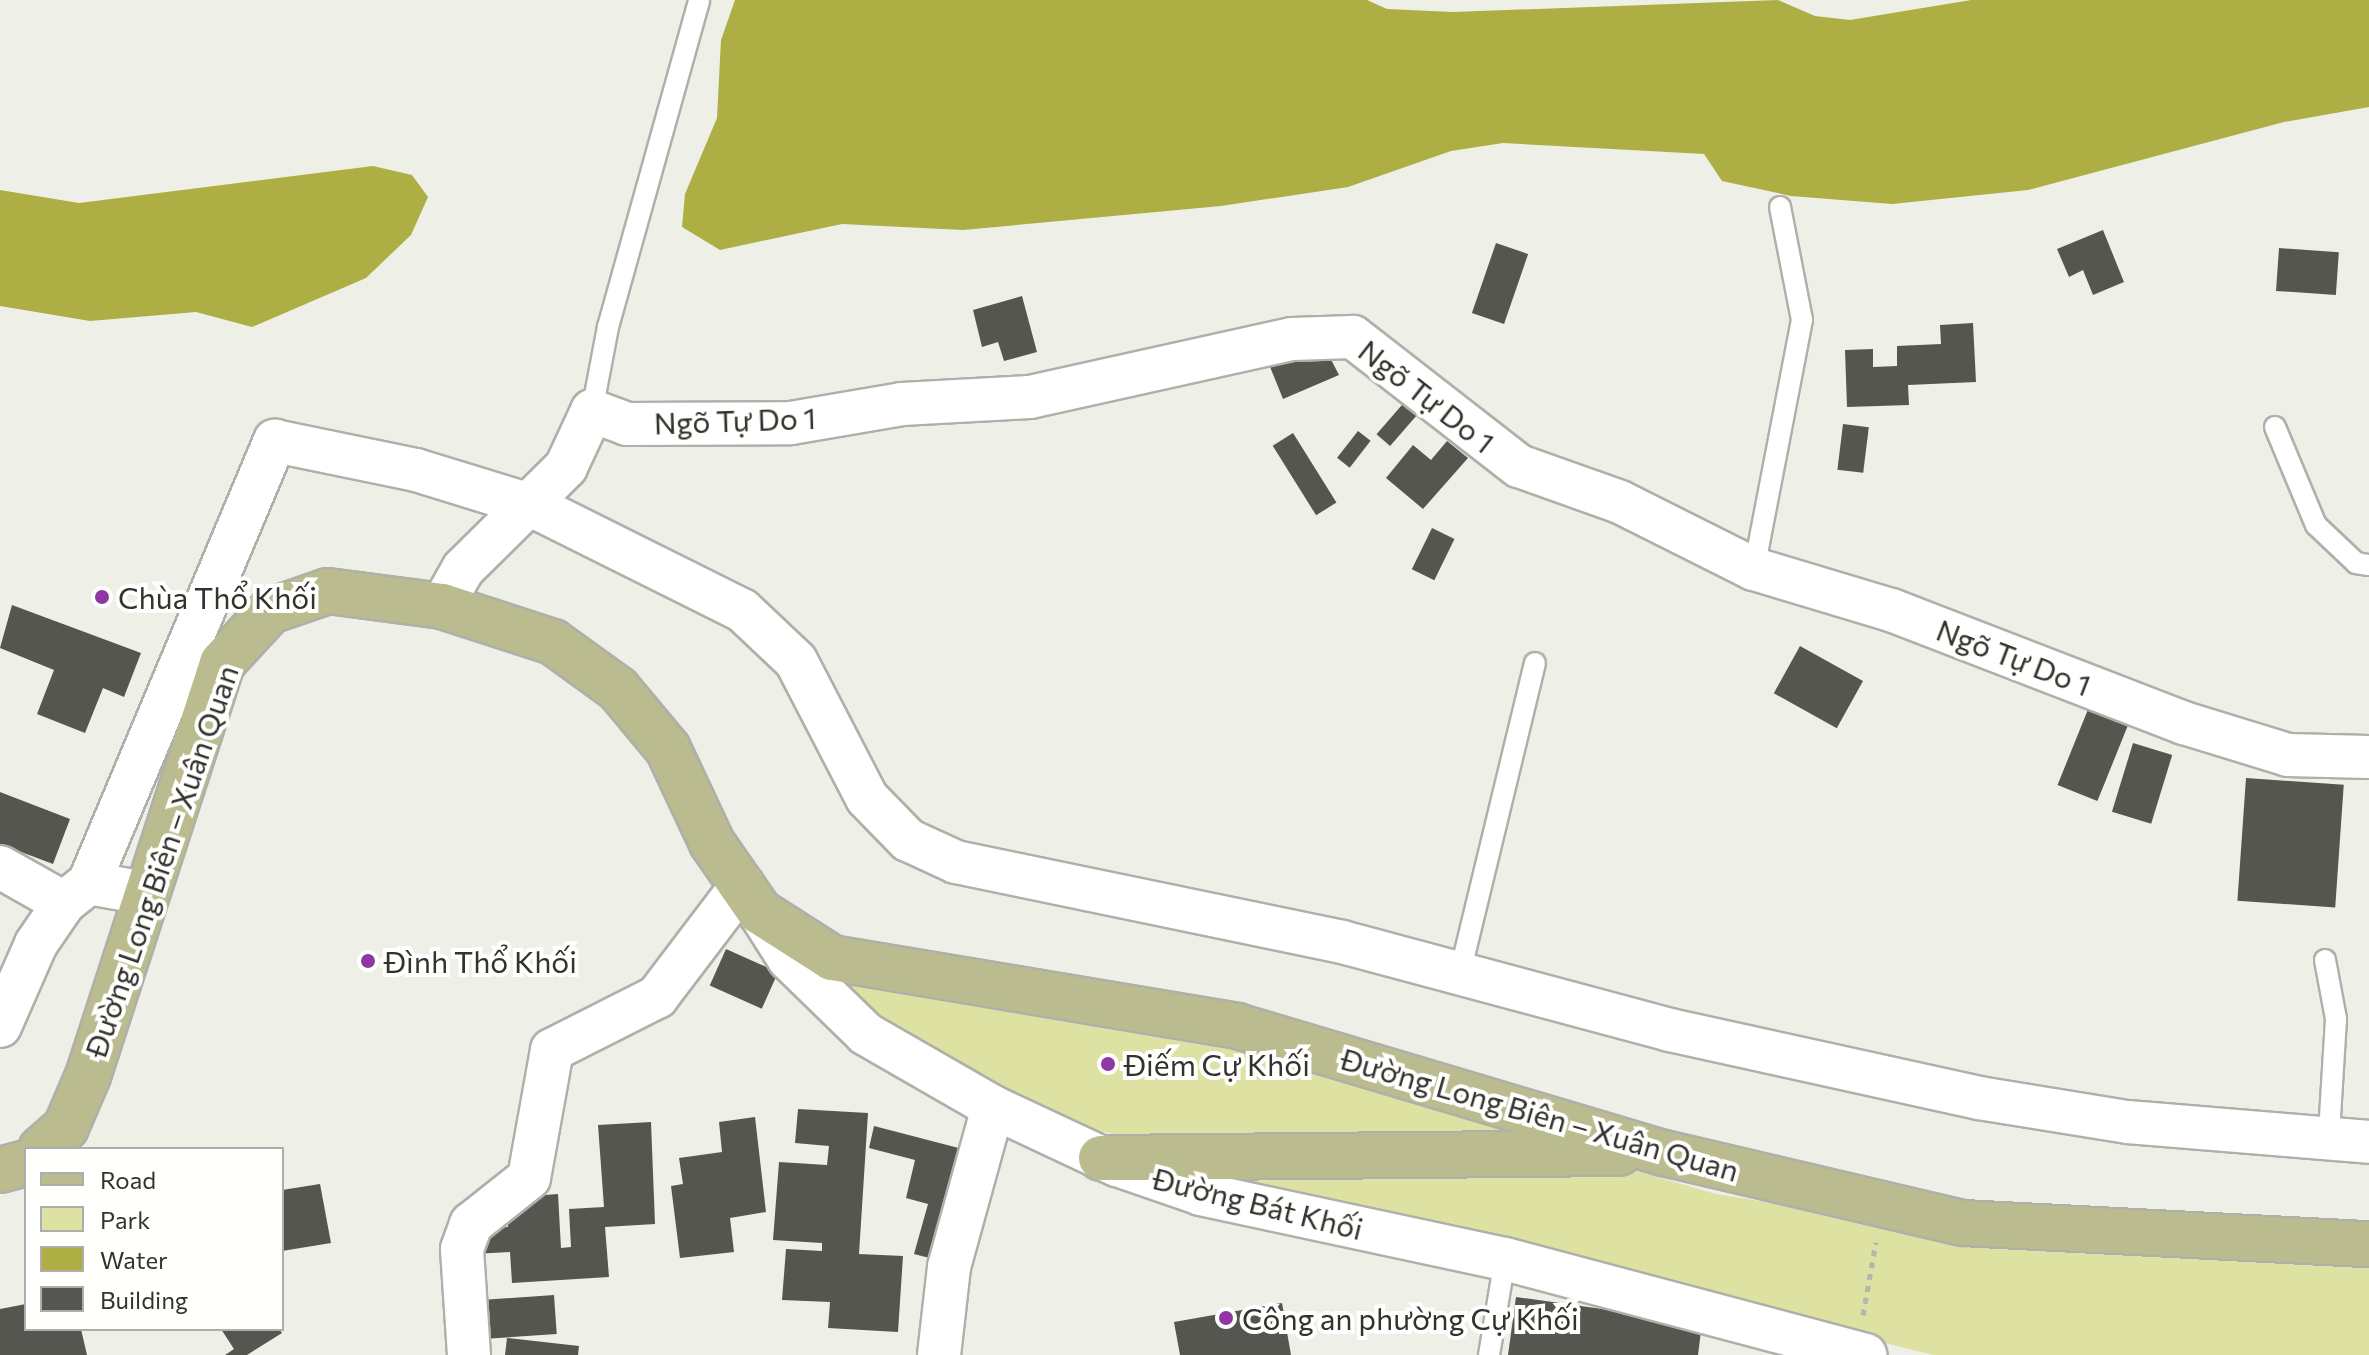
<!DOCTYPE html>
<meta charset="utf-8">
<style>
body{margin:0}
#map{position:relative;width:2369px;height:1355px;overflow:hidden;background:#eeefe7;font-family:Commissioner,sans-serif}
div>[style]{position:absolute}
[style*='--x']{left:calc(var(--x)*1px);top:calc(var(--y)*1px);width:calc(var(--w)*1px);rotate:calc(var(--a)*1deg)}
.green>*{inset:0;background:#dde1a1}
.water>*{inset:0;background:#adaf45}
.building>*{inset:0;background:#565650;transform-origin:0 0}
.path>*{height:5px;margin-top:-2.5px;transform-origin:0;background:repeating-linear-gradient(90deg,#b5b6af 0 6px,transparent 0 12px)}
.roads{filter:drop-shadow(2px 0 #afb0a9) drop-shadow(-2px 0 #afb0a9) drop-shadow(0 2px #afb0a9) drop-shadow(0 -2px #afb0a9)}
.lane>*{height:20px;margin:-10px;padding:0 10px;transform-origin:10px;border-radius:10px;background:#fff}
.street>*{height:42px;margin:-21px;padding:0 21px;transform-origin:21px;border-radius:21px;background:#fff}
.primary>*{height:44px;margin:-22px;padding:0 22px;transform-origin:22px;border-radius:22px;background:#babb8e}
.dots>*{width:22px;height:22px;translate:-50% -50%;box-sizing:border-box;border:4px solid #fffffe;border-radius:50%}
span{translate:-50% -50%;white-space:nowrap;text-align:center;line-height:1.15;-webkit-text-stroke:8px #fffffe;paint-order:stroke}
.street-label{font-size:30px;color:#32322f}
.poi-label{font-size:30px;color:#32322f}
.left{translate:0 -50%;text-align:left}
.legend{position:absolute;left:24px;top:1147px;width:260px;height:184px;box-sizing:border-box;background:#fffffe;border:2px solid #adadab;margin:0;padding:10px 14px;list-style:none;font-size:24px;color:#32322f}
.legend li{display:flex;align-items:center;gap:16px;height:40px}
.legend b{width:40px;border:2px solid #adadab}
</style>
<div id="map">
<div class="green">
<div style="clip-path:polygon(831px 975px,1254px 1054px,1566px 1137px,1169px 1142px,1117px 1135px,1074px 1125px,933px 1053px,866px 1010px)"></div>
<div style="clip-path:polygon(1626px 1168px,1716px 1194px,2027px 1244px,2140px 1256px,2369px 1259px,2369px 1355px,1933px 1355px,1240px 1181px)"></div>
</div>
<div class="water">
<div style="clip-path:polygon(735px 0,1367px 0,1387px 9px,1453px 12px,1778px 0,1815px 16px,1850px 20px,1971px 0,2369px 0,2369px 107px,2284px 122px,2028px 190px,1892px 204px,1791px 196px,1722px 181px,1704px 154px,1503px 143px,1451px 151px,1348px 187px,1221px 206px,963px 230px,842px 224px,720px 250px,682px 227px,685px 194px,717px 118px,721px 40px)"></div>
<div style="clip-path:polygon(373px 166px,412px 175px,428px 197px,411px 235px,366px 278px,252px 327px,196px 312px,90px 321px,0 306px,0 190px,79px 203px)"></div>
</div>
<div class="building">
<div style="clip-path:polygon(2103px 230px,2124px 282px,2093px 295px,2083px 270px,2069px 277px,2057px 249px)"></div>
<div style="left:1496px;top:243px;width:34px;height:74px;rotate:19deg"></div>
<div style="left:2279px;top:248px;width:60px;height:43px;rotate:4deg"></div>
<div style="clip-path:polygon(1022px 296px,1037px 352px,1004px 361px,998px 342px,982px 347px,973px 310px)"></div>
<div style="clip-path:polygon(1973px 323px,1976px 382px,1908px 385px,1909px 405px,1847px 407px,1845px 350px,1873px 349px,1873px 367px,1897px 366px,1897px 346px,1941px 344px,1940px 325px)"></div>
<div style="clip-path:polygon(1320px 338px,1339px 375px,1283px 399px,1262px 347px)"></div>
<div style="left:1408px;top:398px;width:18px;height:48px;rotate:41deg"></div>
<div style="left:1843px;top:424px;width:26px;height:46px;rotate:7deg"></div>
<div style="left:1358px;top:431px;width:16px;height:34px;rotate:38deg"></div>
<div style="left:1293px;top:433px;width:82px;height:24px;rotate:58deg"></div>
<div style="clip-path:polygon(1447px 441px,1468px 458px,1423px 509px,1386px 478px,1413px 445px,1431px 460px)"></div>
<div style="left:1432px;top:528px;width:25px;height:46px;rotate:26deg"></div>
<div style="clip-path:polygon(12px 605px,141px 653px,124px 697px,103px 688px,85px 733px,37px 714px,54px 670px,0 648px)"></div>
<div style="left:1800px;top:646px;width:72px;height:54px;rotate:29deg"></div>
<div style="left:2089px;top:707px;width:43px;height:84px;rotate:22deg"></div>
<div style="left:2133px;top:743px;width:41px;height:72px;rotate:17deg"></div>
<div style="left:2246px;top:778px;width:98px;height:123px;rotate:4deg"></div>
<div style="clip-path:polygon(0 792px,70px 819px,53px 864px,0 844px)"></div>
<div style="left:726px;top:949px;width:57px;height:40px;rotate:24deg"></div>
<div style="clip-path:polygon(798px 1109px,868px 1113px,859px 1254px,903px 1256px,898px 1332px,828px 1328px,830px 1302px,782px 1300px,786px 1249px,822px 1251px,822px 1243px,773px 1240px,779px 1162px,827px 1165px,829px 1146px,795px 1143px)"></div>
<div style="clip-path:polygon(755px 1117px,766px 1212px,730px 1218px,734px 1252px,680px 1258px,671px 1186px,683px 1184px,679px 1158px,722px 1152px,719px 1122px)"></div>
<div style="clip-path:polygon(651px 1122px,655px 1224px,605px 1227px,609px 1277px,512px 1283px,510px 1252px,473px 1254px,472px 1229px,508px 1227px,506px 1198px,558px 1194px,561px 1248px,571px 1247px,569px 1209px,604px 1207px,598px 1125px)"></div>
<div style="clip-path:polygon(874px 1126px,974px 1152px,945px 1262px,914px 1254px,928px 1204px,906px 1198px,915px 1160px,869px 1148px)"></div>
<div style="clip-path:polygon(320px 1184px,331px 1243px,282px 1251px,282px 1190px)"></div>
<div style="left:554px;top:1295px;width:39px;height:66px;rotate:86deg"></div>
<div style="clip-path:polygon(1516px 1297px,1702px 1323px,1698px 1355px,1508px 1355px)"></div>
<div style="clip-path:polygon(1282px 1303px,1291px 1355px,1180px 1355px,1174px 1322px)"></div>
<div style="clip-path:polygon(26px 1304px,26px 1329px,81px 1329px,87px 1355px,0 1355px,0 1309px)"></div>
<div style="clip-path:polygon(221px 1329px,279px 1329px,282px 1333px,247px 1355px,225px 1355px,234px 1349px)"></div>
<div style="clip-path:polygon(507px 1338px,579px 1346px,578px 1355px,505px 1355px)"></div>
</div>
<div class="path">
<div style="--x:1863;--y:1315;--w:74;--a:-79.9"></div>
</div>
<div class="roads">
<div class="lane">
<div style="--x:592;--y:411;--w:86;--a:-79.2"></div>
<div style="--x:608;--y:327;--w:339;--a:-74.4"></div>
<div style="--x:2275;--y:427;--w:106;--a:67.3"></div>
<div style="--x:2316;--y:525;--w:55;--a:43.5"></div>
<div style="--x:2356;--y:563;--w:13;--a:9"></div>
<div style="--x:1754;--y:569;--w:254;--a:-79.1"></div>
<div style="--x:1802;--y:320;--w:115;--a:-101"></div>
<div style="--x:2325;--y:960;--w:60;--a:79.4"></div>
<div style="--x:2336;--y:1019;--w:115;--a:93.5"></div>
<div style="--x:1459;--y:977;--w:323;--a:-76.4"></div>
<div style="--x:1489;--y:1355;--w:97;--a:-80.5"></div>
</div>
<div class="street">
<div style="--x:442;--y:606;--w:43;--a:-60.4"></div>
<div style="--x:463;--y:569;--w:145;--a:-44.7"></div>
<div style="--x:566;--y:467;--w:62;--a:-65.1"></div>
<div style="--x:592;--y:411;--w:37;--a:20"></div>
<div style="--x:627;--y:424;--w:164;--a:-0.3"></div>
<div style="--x:791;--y:423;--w:113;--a:-9.7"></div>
<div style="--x:902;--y:404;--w:128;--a:-3.1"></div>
<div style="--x:1030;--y:397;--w:268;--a:-12.5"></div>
<div style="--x:1292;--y:339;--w:61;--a:-1.9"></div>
<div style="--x:1353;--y:337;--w:210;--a:37.9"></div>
<div style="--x:1519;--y:466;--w:107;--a:19.6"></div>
<div style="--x:1620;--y:502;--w:150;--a:26.6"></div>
<div style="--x:1754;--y:569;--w:143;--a:16.7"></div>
<div style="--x:1891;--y:610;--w:314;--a:21.1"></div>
<div style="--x:2184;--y:723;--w:109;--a:17.1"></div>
<div style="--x:2288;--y:755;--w:81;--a:1.4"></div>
<div style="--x:0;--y:867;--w:73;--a:29.4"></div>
<div style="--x:89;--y:883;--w:480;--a:-67.2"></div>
<div style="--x:275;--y:441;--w:144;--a:11.6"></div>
<div style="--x:416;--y:470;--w:122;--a:17.1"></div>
<div style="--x:533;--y:506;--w:233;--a:26.5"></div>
<div style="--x:742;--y:610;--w:74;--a:43.4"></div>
<div style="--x:796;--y:661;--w:154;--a:62.6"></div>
<div style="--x:867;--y:798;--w:59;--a:45.7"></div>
<div style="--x:908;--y:840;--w:53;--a:24.6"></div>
<div style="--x:956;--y:862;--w:394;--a:11.7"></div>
<div style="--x:1342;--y:942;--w:340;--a:15"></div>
<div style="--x:1670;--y:1030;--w:316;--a:12.4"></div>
<div style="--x:1979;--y:1098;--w:151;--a:9.2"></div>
<div style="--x:2128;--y:1122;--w:242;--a:4.7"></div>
<div style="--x:0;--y:1026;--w:90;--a:-66.3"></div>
<div style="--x:36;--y:944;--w:50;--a:-55.7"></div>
<div style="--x:64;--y:903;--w:32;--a:-39"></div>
<div style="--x:89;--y:883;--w:56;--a:10.3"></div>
<div style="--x:469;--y:1355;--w:106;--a:-93.8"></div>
<div style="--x:462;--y:1249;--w:27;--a:-70"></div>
<div style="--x:471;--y:1224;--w:74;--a:-38.4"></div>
<div style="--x:529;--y:1178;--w:130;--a:-79.8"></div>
<div style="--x:552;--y:1050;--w:118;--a:-26.8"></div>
<div style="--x:657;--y:997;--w:141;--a:-52.8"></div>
<div style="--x:742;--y:885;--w:88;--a:57.6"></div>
<div style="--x:789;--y:959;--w:107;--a:44.2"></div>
<div style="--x:866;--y:1034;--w:146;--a:29.9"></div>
<div style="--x:993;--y:1107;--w:137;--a:25.1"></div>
<div style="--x:1117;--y:1165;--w:89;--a:19"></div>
<div style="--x:1201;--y:1194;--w:311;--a:12.1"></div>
<div style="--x:1505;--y:1259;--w:373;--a:14.9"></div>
<div style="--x:939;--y:1355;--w:89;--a:-83.5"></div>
<div style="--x:949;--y:1267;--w:166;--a:-74.6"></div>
</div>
<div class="primary">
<div style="--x:41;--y:1149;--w:33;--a:-41"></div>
<div style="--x:66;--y:1127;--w:56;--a:-66.7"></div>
<div style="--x:88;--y:1076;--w:434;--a:-72"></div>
<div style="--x:222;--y:663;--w:71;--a:-47.3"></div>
<div style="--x:270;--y:611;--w:61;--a:-19"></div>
<div style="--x:328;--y:591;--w:115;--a:7.5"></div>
<div style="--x:442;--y:606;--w:117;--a:18"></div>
<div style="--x:553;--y:642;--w:80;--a:35.9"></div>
<div style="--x:618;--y:689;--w:78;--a:50.2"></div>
<div style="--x:668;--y:749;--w:104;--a:64.9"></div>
<div style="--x:712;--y:843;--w:84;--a:55.2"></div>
<div style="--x:760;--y:912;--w:85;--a:32.6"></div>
<div style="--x:832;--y:958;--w:411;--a:9.5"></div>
<div style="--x:1237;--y:1026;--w:445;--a:16.6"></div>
<div style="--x:1664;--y:1153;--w:307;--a:13.2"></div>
<div style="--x:1963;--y:1223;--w:407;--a:3"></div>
<div style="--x:1101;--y:1158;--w:518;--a:-0.55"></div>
<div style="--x:0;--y:1170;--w:27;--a:-15"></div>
</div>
</div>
<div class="dots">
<div style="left:102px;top:597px;background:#9037a3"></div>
<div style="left:368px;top:961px;background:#9037a3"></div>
<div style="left:1108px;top:1064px;background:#9037a3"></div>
<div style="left:1226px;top:1318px;background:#9037a3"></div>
</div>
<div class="street-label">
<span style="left:1427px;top:396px;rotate:38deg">Ngõ Tự Do 1</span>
<span style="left:735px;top:420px;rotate:-2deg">Ngõ Tự Do 1</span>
<span style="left:2014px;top:657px;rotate:21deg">Ngõ Tự Do 1</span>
<span style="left:161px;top:861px;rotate:-71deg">Đường Long Biên – Xuân Quan</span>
<span style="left:1540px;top:1114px;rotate:16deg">Đường Long Biên – Xuân Quan</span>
<span style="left:1258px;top:1203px;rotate:14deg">Đường Bát Khối</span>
</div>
<div class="poi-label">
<span class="left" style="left:118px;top:597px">Chùa Thổ Khối</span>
<span class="left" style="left:384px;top:961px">Đình Thổ Khối</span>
<span class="left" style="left:1124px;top:1064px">Điếm Cự Khối</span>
<span class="left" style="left:1242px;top:1318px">Công an phường Cự Khối</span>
</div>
<ul class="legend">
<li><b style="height:10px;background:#babb8e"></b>Road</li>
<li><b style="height:22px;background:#dde1a1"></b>Park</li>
<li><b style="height:22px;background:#adaf45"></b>Water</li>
<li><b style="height:22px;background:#565650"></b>Building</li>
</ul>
</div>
